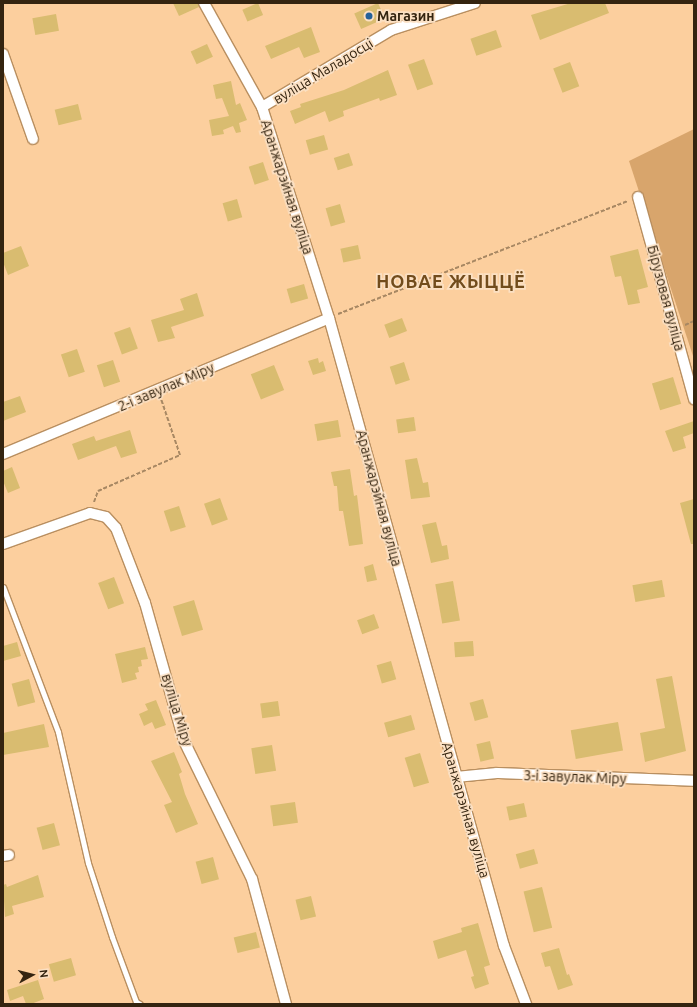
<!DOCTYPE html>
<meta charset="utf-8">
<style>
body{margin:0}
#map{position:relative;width:697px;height:1007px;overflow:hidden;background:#fccf9e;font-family:Ubuntu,sans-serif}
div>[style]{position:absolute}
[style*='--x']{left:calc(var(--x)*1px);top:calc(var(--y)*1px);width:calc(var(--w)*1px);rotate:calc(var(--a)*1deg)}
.green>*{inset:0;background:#d8a56c}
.building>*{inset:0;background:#d9bc70;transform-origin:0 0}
.path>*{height:2px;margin-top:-1px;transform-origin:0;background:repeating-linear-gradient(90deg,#a88863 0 4px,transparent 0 6px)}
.roads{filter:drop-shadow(1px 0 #b98f60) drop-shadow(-1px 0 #b98f60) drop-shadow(0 1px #b98f60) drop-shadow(0 -1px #b98f60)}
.lane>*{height:5px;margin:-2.5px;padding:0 2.5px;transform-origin:2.5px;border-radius:2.5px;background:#fff}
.street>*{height:10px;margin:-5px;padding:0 5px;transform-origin:5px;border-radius:5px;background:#fff}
.dots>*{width:11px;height:11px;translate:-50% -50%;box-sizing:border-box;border:2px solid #fbe0c3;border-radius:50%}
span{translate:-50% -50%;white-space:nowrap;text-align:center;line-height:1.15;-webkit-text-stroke:3.5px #fbe0c3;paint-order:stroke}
.poi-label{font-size:14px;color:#342410;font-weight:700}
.left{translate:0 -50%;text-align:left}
.street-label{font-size:14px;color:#342410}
.district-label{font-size:18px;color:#724c1c;font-weight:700;letter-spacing:1px}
.frame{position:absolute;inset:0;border:4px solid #342410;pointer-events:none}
.north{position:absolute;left:12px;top:955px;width:40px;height:40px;-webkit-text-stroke:3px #fbe0c3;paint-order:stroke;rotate:83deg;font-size:11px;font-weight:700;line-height:16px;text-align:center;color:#342410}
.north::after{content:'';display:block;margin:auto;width:14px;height:18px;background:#342410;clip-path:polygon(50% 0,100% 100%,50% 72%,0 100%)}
</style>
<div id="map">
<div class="green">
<div style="clip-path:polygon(694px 129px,694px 359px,629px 161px)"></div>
</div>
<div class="building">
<div style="clip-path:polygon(173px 3px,198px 3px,199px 7px,179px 16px)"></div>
<div style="left:258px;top:3px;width:13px;height:17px;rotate:67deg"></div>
<div style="left:378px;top:3px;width:17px;height:26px;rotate:66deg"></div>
<div style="clip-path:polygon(571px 3px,605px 3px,609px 13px,540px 40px,531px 15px)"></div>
<div style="left:56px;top:14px;width:17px;height:24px;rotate:80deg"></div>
<div style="clip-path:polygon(311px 27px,320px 52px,304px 58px,299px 47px,271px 59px,265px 46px)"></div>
<div style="left:496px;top:30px;width:18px;height:27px;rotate:71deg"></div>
<div style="left:207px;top:44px;width:14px;height:18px;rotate:65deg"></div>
<div style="left:424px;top:59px;width:27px;height:17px;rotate:70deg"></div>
<div style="left:570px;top:62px;width:26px;height:18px;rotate:69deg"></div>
<div style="clip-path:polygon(388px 70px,397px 95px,380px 101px,379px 98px,343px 111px,344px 116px,329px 122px,325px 111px,295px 124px,290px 111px,301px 107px,300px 104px,344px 90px)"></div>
<div style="clip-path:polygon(231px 81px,236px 105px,240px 103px,247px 120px,239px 123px,241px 132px,236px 133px,233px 126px,223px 130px,224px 134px,212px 136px,209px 120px,229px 116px,222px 98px,216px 99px,213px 85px)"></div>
<div style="left:78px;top:104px;width:16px;height:24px;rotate:76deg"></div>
<div style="left:324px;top:135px;width:15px;height:19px;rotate:74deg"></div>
<div style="left:349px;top:153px;width:13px;height:16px;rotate:72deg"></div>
<div style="left:263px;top:162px;width:19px;height:15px;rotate:72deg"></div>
<div style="left:237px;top:199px;width:19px;height:15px;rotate:74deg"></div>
<div style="left:340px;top:204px;width:19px;height:15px;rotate:74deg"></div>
<div style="left:358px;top:245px;width:14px;height:18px;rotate:78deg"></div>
<div style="clip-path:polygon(21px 246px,29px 266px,8px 275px,3px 262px,3px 253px)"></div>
<div style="clip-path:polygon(638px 249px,648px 287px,637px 290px,640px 303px,628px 305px,621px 276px,615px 277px,610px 256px)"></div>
<div style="left:304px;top:284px;width:15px;height:18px;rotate:74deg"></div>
<div style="clip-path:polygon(197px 293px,204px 316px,171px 327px,175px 338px,158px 342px,151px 320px,184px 310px,180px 299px)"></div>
<div style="left:402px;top:318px;width:14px;height:19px;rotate:69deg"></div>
<div style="left:130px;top:327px;width:23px;height:17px;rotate:70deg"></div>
<div style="left:77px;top:349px;width:24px;height:17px;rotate:71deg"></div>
<div style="clip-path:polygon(318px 358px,319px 363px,323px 361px,326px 371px,313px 375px,308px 361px)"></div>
<div style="left:113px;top:360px;width:23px;height:17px;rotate:72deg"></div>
<div style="left:404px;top:362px;width:19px;height:15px;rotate:72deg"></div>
<div style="left:274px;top:365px;width:27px;height:25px;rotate:68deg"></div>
<div style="left:673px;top:377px;width:28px;height:22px;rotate:73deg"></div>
<div style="clip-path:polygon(20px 396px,26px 412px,3px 421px,3px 402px)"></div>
<div style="left:414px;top:417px;width:14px;height:18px;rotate:82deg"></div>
<div style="left:338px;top:420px;width:17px;height:24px;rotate:80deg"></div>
<div style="clip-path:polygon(694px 421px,694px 433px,683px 437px,686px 448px,673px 452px,665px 431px)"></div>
<div style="clip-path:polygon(130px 430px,137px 453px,121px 458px,116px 446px,78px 460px,72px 444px,94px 436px,96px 441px)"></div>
<div style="clip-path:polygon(417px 458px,423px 483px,428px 482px,430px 497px,411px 499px,405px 460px)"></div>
<div style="clip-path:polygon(12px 467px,20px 488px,8px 493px,3px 481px,3px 471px)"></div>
<div style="clip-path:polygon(350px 469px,354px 496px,357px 495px,363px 544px,349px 546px,343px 511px,339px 511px,337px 486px,334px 486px,331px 472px)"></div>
<div style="left:220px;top:498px;width:23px;height:17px;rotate:70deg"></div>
<div style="clip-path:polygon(694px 499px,694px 544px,691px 544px,680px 503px)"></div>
<div style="left:179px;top:506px;width:22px;height:16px;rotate:72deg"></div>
<div style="clip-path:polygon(436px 522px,442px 546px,447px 545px,449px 559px,431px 563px,422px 525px)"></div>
<div style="clip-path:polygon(373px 564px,377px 580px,367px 582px,364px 567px)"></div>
<div style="left:114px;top:577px;width:28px;height:17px;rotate:69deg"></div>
<div style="left:662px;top:580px;width:17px;height:30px;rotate:80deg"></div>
<div style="left:453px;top:581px;width:40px;height:18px;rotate:80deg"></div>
<div style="left:194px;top:600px;width:31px;height:22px;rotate:73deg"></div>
<div style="left:374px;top:614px;width:15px;height:18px;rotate:70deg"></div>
<div style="left:473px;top:641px;width:15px;height:19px;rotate:86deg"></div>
<div style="clip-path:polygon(17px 642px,21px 656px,3px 661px,3px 646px)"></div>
<div style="clip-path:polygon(145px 647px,148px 659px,141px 660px,142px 666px,138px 667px,139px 672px,135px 673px,137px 679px,122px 683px,115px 654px)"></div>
<div style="left:391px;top:661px;width:19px;height:15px;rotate:74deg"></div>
<div style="clip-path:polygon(672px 676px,686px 751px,645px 762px,640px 733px,665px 728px,656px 679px)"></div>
<div style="left:29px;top:679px;width:24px;height:18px;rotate:75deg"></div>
<div style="left:483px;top:699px;width:19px;height:14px;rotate:74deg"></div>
<div style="clip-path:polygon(156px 700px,166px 725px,155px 729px,152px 722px,144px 726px,139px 714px,148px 710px,145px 704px)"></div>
<div style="left:278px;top:701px;width:15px;height:18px;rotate:82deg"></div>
<div style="left:411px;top:715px;width:15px;height:28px;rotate:74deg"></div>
<div style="left:618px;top:722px;width:29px;height:48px;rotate:80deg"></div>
<div style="clip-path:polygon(44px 724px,49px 747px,3px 755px,3px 733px)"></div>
<div style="left:490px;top:741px;width:18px;height:14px;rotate:77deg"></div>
<div style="left:272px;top:745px;width:26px;height:21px;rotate:81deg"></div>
<div style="clip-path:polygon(174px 752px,182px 772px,179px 774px,185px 794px,198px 824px,176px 833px,164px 805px,172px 802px,151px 761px)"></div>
<div style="left:420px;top:753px;width:31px;height:16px;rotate:73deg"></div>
<div style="left:295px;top:802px;width:21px;height:25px;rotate:82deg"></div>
<div style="left:524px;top:803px;width:14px;height:18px;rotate:78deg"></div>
<div style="left:54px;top:823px;width:23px;height:18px;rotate:75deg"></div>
<div style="left:534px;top:849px;width:15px;height:19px;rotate:74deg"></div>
<div style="left:213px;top:857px;width:23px;height:18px;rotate:75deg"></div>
<div style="clip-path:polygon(38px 875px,44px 897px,12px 906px,14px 914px,5px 917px,3px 885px,6px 884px,7px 887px)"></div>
<div style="left:542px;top:887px;width:42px;height:19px;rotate:76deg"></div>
<div style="left:311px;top:896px;width:21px;height:16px;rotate:76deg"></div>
<div style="clip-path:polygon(478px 923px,490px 965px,484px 967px,489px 984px,475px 989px,471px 977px,474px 976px,466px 950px,438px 959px,433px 941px,462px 932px,461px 928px)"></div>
<div style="left:256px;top:932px;width:16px;height:23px;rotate:76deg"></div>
<div style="clip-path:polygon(559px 948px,567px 975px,569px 974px,573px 985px,558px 990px,550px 966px,545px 967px,541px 953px)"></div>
<div style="left:71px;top:958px;width:18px;height:23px;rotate:74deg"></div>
<div style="clip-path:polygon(38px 980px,44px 999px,31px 1004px,26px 1004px,23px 996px,10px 1001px,7px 990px)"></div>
</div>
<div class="path">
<div style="--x:338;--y:314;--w:311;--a:-21.3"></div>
<div style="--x:685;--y:325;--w:10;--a:-24"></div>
<div style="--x:94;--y:502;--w:12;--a:-70"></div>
<div style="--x:98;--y:491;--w:90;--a:-23.7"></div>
<div style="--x:180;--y:455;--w:59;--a:-108.7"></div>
</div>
<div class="roads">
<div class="lane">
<div style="--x:3;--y:587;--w:155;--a:69.2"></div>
<div style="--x:58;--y:732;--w:134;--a:77.1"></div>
<div style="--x:88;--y:863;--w:78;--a:72"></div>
<div style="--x:112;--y:937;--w:69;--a:69.7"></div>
<div style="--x:136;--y:1002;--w:4;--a:27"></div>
</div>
<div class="street">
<div style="--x:204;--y:3;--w:119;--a:60.9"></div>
<div style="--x:262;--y:107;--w:221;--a:72.4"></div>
<div style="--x:329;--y:318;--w:652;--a:74.43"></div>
<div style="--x:504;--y:946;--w:62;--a:69.2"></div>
<div style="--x:3;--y:54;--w:90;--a:70.6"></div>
<div style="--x:262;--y:107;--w:150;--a:-30.8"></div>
<div style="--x:391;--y:30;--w:88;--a:-17.8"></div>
<div style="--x:638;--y:197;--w:210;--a:74.5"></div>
<div style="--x:3;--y:454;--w:353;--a:-22.6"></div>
<div style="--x:3;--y:544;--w:92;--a:-19.6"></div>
<div style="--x:90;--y:513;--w:16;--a:14"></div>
<div style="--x:106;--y:517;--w:15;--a:48"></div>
<div style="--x:116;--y:528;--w:80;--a:68.9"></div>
<div style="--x:145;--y:603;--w:143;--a:74.2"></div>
<div style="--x:184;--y:741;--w:154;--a:63.8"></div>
<div style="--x:252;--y:879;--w:130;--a:74.8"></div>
<div style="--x:456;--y:777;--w:41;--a:-5.6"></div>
<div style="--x:497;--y:773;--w:197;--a:2.3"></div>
<div style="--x:3;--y:856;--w:6;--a:-9"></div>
</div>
</div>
<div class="dots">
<div style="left:369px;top:16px;background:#256299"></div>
</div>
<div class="poi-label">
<span class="left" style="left:377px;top:16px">Магазин</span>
</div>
<div class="street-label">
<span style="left:323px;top:71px;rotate:-31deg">вуліца Маладосці</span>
<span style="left:287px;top:187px;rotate:72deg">Аранжарэйная вуліца</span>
<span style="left:666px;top:298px;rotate:75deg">Бірузовая вуліца</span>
<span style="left:166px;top:387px;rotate:-23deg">2-і завулак Міру</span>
<span style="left:379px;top:498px;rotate:75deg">Аранжарэйная вуліца</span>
<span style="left:177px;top:710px;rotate:73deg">вуліца Міру</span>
<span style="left:575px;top:777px;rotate:2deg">3-і завулак Міру</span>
<span style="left:466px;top:810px;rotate:74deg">Аранжарэйная вуліца</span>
</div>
<div class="district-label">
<span style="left:451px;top:281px">НОВАЕ ЖЫЦЦЁ</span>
</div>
<div class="frame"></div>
<div class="north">N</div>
</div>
